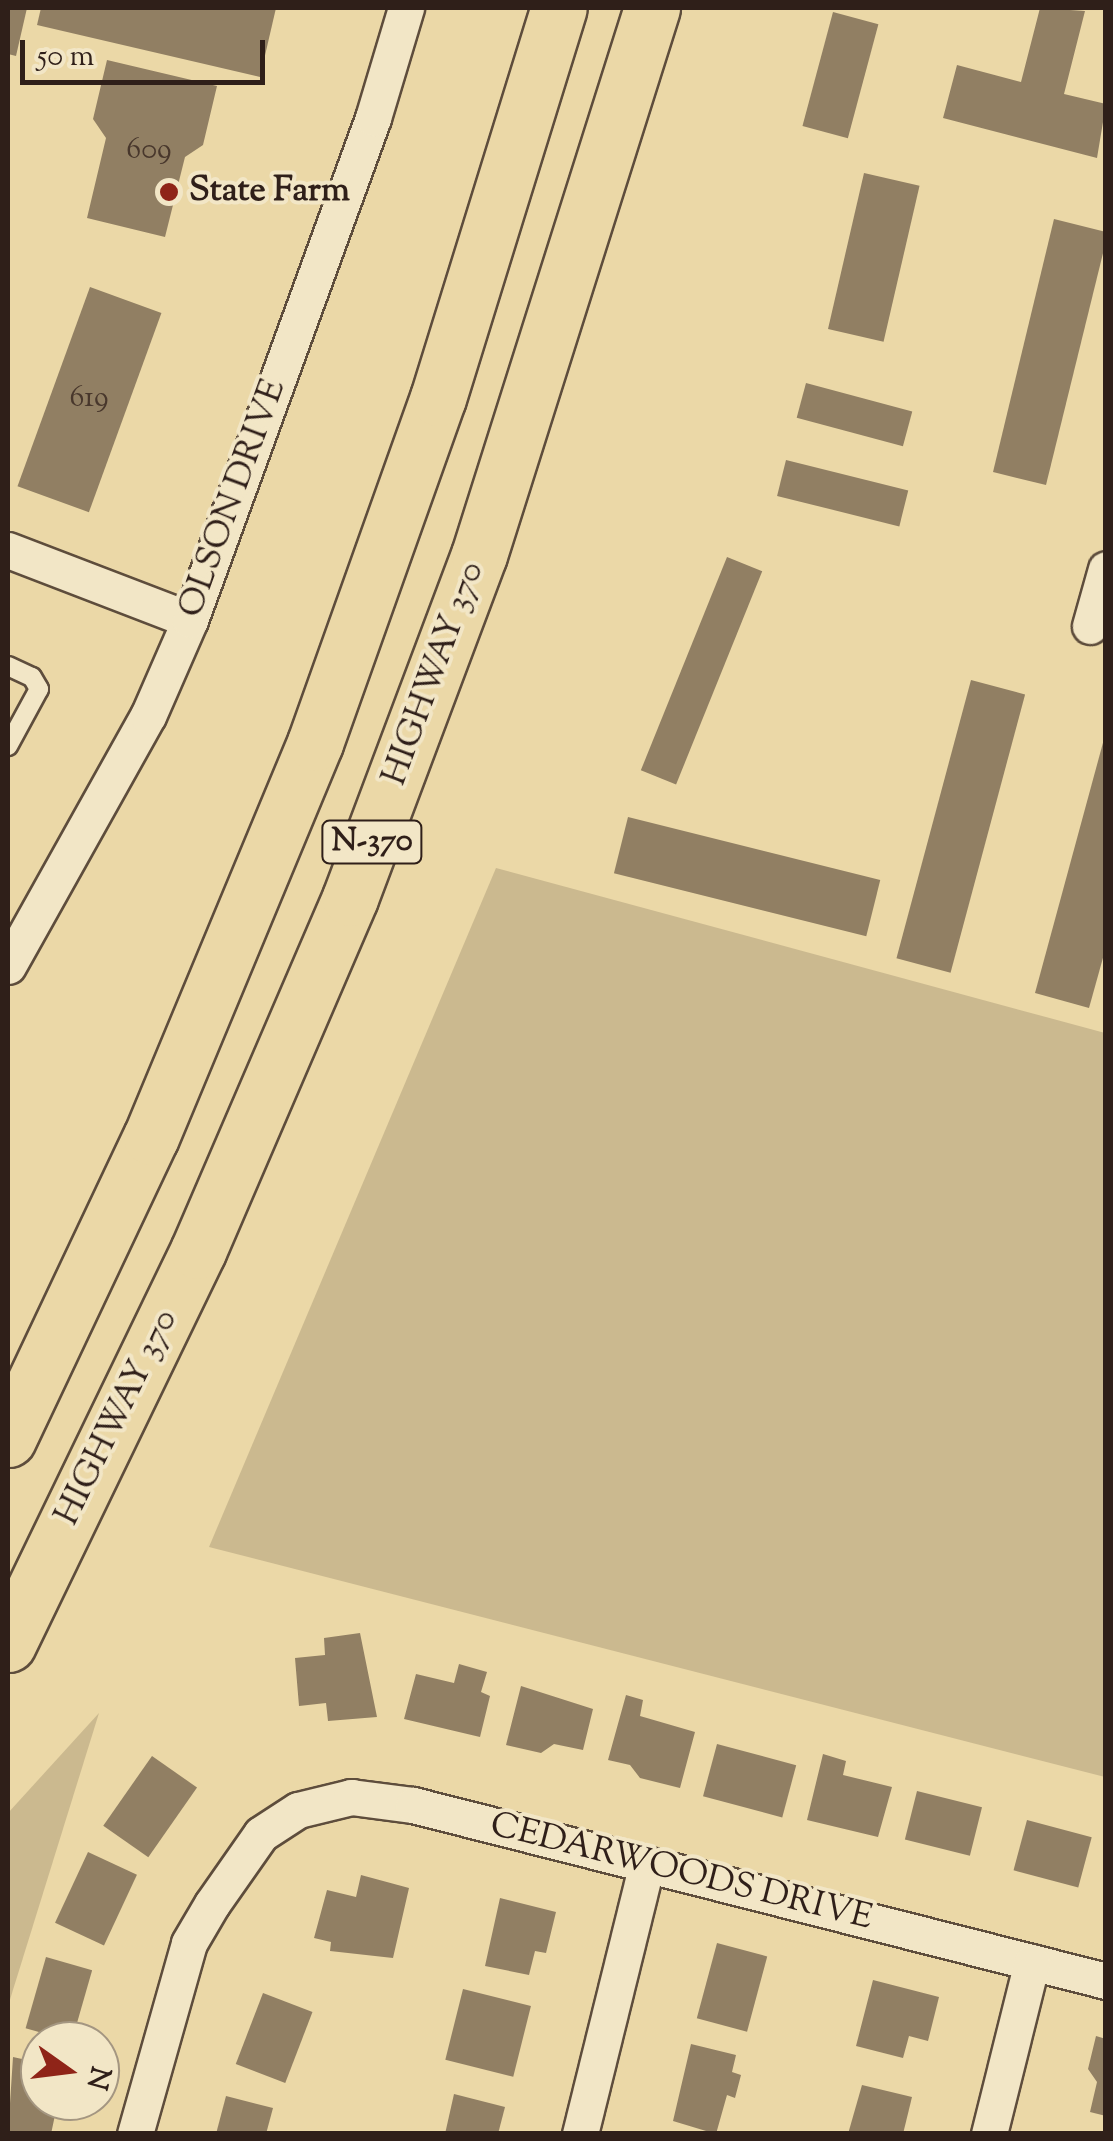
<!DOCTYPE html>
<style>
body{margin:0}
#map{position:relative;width:1113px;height:2141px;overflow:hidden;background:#ebd8a7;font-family:"Sorts Mill Goudy",serif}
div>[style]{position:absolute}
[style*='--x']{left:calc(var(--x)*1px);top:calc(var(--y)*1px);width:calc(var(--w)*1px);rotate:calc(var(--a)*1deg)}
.green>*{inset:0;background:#cbb98f}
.building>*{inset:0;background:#917f63;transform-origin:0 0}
.roads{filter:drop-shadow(2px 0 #5e4d3c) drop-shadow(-2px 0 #5e4d3c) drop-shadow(0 2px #5e4d3c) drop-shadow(0 -2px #5e4d3c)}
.service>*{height:18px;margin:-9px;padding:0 9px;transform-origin:9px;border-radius:9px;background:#f2e6c6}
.minor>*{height:35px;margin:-17.5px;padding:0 17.5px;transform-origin:17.5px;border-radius:17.5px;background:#f2e6c6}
.trunk>*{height:55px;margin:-27.5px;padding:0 27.5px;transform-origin:27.5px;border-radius:27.5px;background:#ebd8a7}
.dots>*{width:28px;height:28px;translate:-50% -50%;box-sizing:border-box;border:5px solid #f2e6c6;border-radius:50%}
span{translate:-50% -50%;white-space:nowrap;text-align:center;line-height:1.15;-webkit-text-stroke:8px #f2e6c6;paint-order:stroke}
.number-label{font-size:30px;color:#48372c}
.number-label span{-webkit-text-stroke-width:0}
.shield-label span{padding:2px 8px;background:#f2e6c6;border:2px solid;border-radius:8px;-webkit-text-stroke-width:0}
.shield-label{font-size:32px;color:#2f1f19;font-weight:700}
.poi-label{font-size:35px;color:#2f1f19;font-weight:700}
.left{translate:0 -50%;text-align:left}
.street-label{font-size:35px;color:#2f1f19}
.frame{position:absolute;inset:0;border:10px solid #2f1f19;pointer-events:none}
.north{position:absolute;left:20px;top:2021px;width:100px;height:100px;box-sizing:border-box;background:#f2e6c6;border:2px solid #a49681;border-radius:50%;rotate:104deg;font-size:28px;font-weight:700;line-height:40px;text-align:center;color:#2f1f19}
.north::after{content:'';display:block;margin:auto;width:35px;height:45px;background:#8f2418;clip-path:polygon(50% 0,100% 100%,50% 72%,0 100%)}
.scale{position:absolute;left:20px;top:40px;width:245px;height:45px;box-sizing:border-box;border:5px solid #2f1f19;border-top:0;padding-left:12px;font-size:30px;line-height:35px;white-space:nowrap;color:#2f1f19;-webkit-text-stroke:8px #f2e6c6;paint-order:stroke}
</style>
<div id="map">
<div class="green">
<div style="clip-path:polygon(496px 868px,1105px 1033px,1105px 1777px,209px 1547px)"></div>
<div style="clip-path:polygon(99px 1713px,8px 2006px,8px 1813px)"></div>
</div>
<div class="building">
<div style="clip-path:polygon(8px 8px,27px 8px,16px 56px,8px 54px)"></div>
<div style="clip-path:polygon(41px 8px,276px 8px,260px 77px,37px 25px)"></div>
<div style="clip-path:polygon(1040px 8px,1085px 11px,1064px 94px,1106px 104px,1097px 158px,943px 118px,957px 65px,1021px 82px)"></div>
<div style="left:833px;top:12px;width:47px;height:118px;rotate:15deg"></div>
<div style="clip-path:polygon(107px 60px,217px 86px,203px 145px,185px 157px,165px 237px,87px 218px,106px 138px,93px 119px)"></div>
<div style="left:864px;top:173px;width:57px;height:160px;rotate:13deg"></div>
<div style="clip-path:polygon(1054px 219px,1106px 232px,1106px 241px,1046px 485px,993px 472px)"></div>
<div style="left:90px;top:287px;width:76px;height:212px;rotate:20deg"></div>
<div style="left:806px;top:383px;width:110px;height:36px;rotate:15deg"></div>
<div style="left:786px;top:460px;width:126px;height:37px;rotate:14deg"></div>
<div style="left:727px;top:557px;width:38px;height:230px;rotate:22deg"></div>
<div style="left:971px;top:680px;width:56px;height:288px;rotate:15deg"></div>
<div style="clip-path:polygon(1104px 739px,1106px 947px,1089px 1008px,1035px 993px)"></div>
<div style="left:628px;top:817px;width:260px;height:58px;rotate:14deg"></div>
<div style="clip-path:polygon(360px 1633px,377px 1717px,328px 1721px,326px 1703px,299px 1706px,295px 1658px,325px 1655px,324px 1638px)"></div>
<div style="clip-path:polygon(459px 1664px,487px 1672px,481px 1692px,490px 1696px,480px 1737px,404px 1719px,416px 1674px,454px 1683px)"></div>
<div style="clip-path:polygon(521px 1686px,593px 1709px,583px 1750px,554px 1744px,541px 1753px,506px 1745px)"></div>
<div style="clip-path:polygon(626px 1695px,643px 1700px,640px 1716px,695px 1732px,680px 1788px,640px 1778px,630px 1765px,608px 1760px)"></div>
<div style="left:717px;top:1744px;width:82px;height:54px;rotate:15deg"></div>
<div style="clip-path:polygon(823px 1754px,846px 1761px,843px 1775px,892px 1787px,878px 1837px,807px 1820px)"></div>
<div style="left:152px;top:1756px;width:55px;height:85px;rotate:35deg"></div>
<div style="left:917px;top:1791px;width:67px;height:50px;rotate:14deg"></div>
<div style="left:1027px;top:1820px;width:67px;height:52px;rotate:15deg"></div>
<div style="left:88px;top:1852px;width:54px;height:78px;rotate:25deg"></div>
<div style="clip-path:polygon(361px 1875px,409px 1888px,393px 1958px,330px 1951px,331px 1942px,314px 1938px,327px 1890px,356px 1897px)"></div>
<div style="clip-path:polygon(500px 1898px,556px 1912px,546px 1953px,535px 1951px,529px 1975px,485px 1966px)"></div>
<div style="left:717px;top:1943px;width:52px;height:78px;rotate:15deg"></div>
<div style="left:46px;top:1957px;width:48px;height:74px;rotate:16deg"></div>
<div style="clip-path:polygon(873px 1980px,939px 1997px,928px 2041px,909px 2036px,903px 2058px,856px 2046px)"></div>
<div style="left:463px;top:1989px;width:70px;height:73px;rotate:14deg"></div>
<div style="left:263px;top:1993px;width:53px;height:76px;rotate:21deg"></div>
<div style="clip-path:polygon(1096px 2036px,1106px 2039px,1106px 2116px,1090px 2112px,1097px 2082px,1088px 2069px)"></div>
<div style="clip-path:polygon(691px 2044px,736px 2055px,732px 2072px,741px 2075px,735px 2098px,727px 2095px,716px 2134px,673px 2121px)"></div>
<div style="clip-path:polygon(13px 2057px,40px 2063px,40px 2101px,58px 2101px,51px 2134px,8px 2134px)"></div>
<div style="clip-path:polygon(862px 2085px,912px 2097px,903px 2134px,848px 2134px)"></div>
<div style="clip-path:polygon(454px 2094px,505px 2107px,498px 2134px,445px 2134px)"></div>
<div style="clip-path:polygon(226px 2096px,273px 2108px,266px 2134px,216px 2134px)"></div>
</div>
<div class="roads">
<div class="service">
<div style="--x:8;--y:666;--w:26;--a:25"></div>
<div style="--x:32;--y:677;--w:14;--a:60"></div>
<div style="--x:39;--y:689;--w:65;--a:118.5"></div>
</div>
<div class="minor">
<div style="--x:8;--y:550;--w:195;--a:21"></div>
<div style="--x:1090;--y:626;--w:59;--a:-74.3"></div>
<div style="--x:8;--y:966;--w:287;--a:-60.8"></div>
<div style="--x:148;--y:716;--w:105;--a:-66.4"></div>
<div style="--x:190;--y:620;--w:534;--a:-69.97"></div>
<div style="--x:373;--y:118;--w:115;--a:-73.3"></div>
<div style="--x:135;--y:2134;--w:198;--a:-74.2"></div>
<div style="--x:189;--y:1943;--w:45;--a:-59.5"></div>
<div style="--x:212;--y:1904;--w:85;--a:-55"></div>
<div style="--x:261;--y:1834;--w:44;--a:-33"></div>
<div style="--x:298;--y:1810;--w:55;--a:-13.8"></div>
<div style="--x:351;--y:1797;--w:63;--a:7.4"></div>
<div style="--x:413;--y:1805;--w:715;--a:14.25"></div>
<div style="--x:580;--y:2134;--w:278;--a:-76.1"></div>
<div style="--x:989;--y:2134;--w:177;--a:-76"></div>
</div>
<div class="trunk">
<div style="--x:8;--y:1439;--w:334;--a:-64.7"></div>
<div style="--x:151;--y:1137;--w:427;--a:-67.4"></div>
<div style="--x:315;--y:743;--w:366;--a:-70.4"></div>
<div style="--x:438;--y:398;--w:408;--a:-72.8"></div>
<div style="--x:8;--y:1644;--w:437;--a:-64.2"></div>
<div style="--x:198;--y:1251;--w:384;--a:-66.7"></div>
<div style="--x:350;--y:898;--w:366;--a:-69.4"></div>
<div style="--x:479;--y:555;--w:574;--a:-72.45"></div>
</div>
</div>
<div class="dots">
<div style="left:169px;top:192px;background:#8f2418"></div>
</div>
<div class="number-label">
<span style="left:149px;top:151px">609</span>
<span style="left:89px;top:399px">619</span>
</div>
<div class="shield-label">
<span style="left:372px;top:842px">N-370</span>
</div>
<div class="poi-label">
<span class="left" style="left:189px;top:192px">State Farm</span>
</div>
<div class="street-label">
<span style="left:234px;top:499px;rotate:-70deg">OLSON DRIVE</span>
<span style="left:435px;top:674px;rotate:-70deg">HIGHWAY 370</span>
<span style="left:118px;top:1418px;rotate:-64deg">HIGHWAY 370</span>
<span style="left:681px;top:1873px;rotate:14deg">CEDARWOODS DRIVE</span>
</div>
<div class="frame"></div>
<div class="north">N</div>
<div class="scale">50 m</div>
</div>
